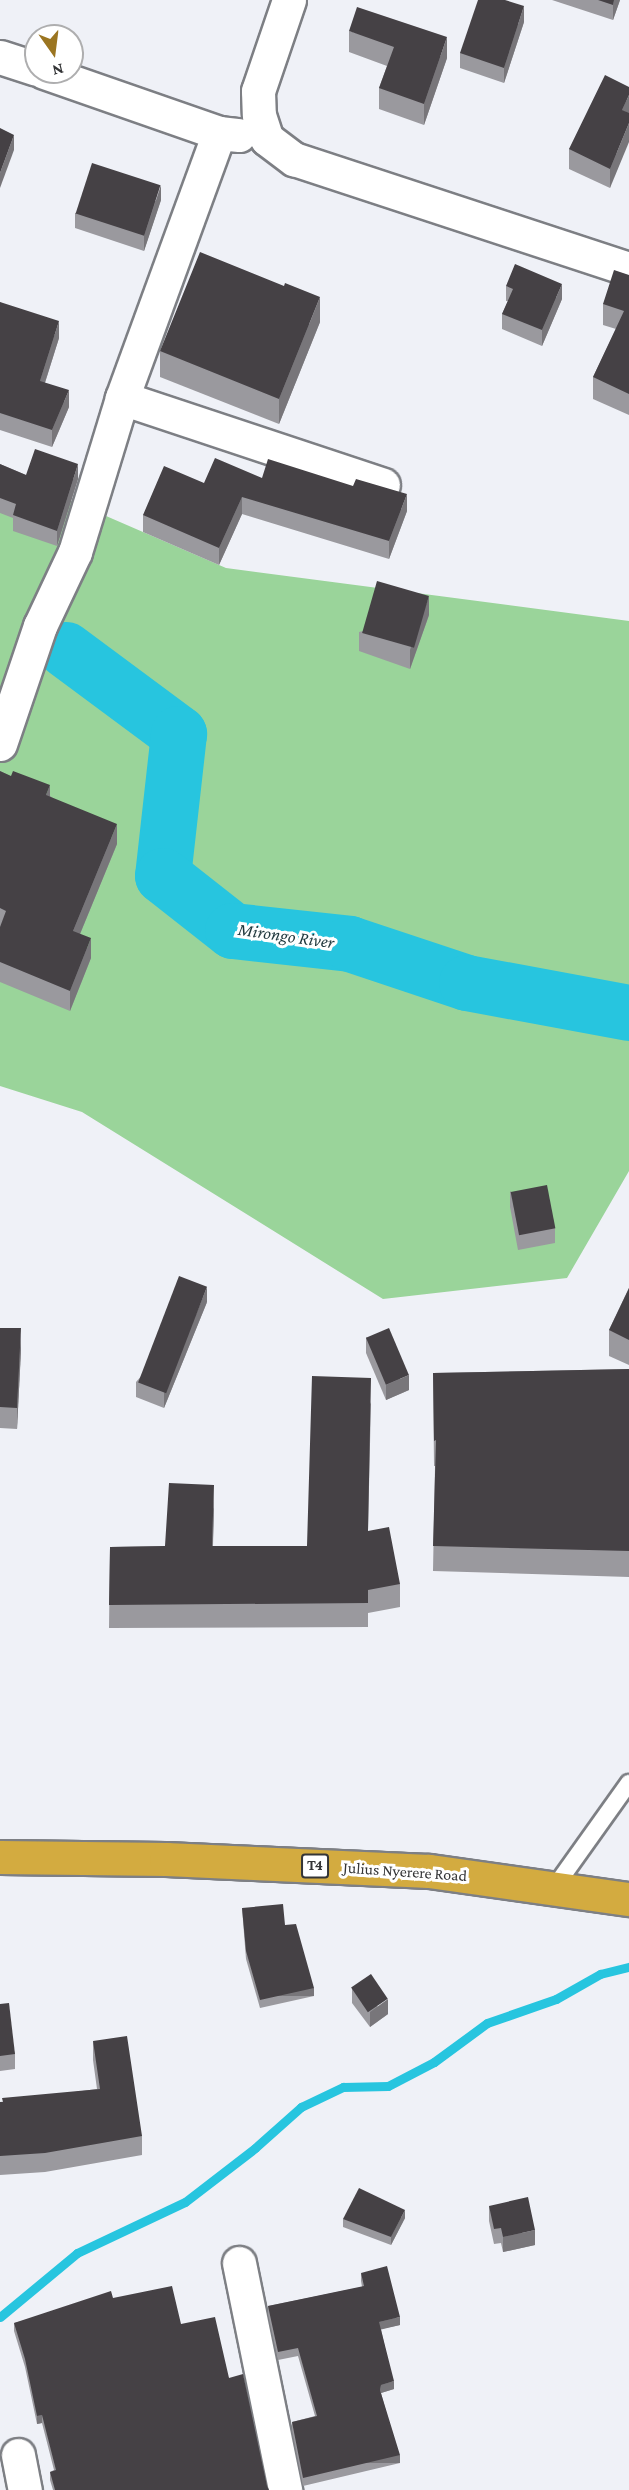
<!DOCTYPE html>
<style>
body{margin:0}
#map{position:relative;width:629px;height:2490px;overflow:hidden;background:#eff1f7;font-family:"Crimson Pro",serif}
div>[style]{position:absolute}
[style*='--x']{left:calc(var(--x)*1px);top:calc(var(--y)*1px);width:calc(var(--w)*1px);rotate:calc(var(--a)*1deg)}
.green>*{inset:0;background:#9ad49a}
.stream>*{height:9px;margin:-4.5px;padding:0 4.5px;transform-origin:4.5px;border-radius:4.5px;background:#27c5df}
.river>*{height:56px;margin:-28px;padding:0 28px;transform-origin:28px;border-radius:28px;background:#27c5df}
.roads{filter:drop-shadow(2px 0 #7d7f84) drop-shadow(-2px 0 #7d7f84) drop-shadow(0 2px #7d7f84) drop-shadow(0 -2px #7d7f84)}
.service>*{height:16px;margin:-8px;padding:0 8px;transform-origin:8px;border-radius:8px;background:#fff}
.minor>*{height:33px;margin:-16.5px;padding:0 16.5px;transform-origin:16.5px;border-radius:16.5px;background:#fff}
.trunk>*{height:33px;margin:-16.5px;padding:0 16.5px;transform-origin:16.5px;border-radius:16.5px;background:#d3ab40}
.wall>*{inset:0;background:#9a999e}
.shaded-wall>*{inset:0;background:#78767a;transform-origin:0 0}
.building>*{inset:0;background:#454145;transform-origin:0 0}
span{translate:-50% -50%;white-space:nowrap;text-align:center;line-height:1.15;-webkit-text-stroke:6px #fff;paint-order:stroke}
.shield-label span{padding:2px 4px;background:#fff;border:2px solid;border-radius:4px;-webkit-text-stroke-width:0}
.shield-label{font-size:15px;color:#343537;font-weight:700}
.street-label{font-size:16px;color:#343537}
.water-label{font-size:18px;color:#1f373c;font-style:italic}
.north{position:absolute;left:24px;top:24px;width:60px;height:60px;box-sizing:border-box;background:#fff;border:2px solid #aeaeaf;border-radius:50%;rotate:166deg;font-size:16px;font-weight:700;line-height:24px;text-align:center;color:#343537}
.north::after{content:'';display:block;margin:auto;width:21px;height:27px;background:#9b7521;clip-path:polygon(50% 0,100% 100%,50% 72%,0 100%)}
</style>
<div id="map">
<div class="green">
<div style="clip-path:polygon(0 470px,226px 568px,629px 621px,629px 1171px,567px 1278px,383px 1299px,82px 1112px,0 1086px)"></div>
</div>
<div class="stream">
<div style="--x:0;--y:2317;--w:100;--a:-39.7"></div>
<div style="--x:77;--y:2253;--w:119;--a:-25.3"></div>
<div style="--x:185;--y:2202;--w:88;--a:-37.6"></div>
<div style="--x:255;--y:2148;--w:62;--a:-41.7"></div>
<div style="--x:301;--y:2107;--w:47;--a:-25.5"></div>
<div style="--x:343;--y:2087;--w:45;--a:-1.3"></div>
<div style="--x:388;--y:2086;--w:52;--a:-27.6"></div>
<div style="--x:434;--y:2062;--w:66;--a:-36.3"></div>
<div style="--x:487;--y:2023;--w:73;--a:-19.2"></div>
<div style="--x:556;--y:1999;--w:51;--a:-29.6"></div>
<div style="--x:600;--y:1974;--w:30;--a:-14"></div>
</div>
<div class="river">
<div style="--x:66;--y:650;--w:141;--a:36.6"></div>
<div style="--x:179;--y:734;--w:143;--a:96.4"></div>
<div style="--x:163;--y:876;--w:89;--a:38.2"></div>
<div style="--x:233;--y:931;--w:118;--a:6.3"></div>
<div style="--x:350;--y:944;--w:123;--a:18.4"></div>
<div style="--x:467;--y:983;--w:165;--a:10.5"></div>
</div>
<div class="roads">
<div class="service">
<div style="--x:554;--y:1888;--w:129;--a:-54.5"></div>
</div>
<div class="minor">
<div style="--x:289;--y:0;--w:96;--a:108.8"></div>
<div style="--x:258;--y:91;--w:24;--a:88"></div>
<div style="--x:259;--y:115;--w:25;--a:72"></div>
<div style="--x:267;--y:139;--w:34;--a:37"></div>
<div style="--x:294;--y:159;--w:353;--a:18.2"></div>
<div style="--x:0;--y:57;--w:38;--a:18"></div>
<div style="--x:44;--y:72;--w:185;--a:19.2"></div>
<div style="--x:219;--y:133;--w:20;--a:6"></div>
<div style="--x:122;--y:398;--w:275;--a:18.4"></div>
<div style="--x:0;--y:744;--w:125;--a:-71.3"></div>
<div style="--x:40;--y:626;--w:82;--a:-64.7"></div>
<div style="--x:75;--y:552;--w:161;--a:-73"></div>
<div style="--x:122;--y:398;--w:282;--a:-69.9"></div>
<div style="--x:239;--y:2263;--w:232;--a:78.5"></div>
<div style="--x:18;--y:2455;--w:36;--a:79"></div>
</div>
<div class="trunk">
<div style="--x:0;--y:1857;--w:166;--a:0.7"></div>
<div style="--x:166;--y:1859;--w:263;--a:2.6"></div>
<div style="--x:429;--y:1871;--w:202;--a:8"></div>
</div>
</div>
<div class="wall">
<div style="clip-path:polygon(552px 0,620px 0,613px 20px)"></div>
<div style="clip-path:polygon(524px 22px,504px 83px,460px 68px,460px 53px)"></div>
<div style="clip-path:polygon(349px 31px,447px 58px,424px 125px,379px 109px,379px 88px,387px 66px,349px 52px)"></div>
<div style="clip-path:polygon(629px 87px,610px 188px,569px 169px,569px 149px)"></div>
<div style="clip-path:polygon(161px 200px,144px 251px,75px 228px,75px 213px)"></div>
<div style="clip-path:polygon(629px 275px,629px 415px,593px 399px,593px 377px,616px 329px,603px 325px,603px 304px)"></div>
<div style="clip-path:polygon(506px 286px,562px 299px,542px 346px,502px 329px,502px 314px,508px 301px,506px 301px)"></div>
<div style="clip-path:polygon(0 302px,59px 338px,45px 383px,69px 407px,52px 447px,0 430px)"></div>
<div style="clip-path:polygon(320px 322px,279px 424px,160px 377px,160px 351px)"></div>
<div style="clip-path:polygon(0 464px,26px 475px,78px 479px,57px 546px,13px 531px,13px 518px,0 513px)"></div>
<div style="clip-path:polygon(262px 478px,407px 511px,389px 559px,242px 514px,219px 565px,143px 532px,143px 515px,204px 483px)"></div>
<div style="clip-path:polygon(429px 615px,410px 669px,359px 651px,359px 632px)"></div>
<div style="clip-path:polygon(0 771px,50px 796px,117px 844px,80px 934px,91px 958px,70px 1011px,0 982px)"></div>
<div style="clip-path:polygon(510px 1191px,555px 1228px,555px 1243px,518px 1250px,510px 1207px)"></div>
<div style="clip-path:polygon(629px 1288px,629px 1365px,609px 1356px,609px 1330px)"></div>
<div style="clip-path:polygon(207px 1302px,164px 1408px,136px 1397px,136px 1382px)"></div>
<div style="clip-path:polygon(0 1328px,21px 1350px,17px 1429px,0 1428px)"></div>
<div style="clip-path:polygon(366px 1337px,409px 1390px,386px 1400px,366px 1353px)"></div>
<div style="clip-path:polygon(629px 1369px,629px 1577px,433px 1571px,435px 1466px,434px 1466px,433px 1373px)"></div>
<div style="clip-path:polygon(371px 1402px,368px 1531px,400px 1584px,400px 1607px,368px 1613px,368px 1627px,109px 1628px,110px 1547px,165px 1546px,214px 1508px,213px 1546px,307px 1546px)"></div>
<div style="clip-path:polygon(242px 1908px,314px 1996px,260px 2008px,246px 1959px)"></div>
<div style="clip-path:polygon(352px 1988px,388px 2014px,370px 2027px,352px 2003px)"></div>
<div style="clip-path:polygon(0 2004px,15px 2054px,15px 2069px,0 2071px)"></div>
<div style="clip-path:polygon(93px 2041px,142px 2136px,142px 2155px,45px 2172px,0 2175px,0 2102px,97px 2089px,93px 2060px)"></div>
<div style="clip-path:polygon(489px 2206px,535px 2245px,503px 2252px,501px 2243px,494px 2244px,489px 2221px)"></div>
<div style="clip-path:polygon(405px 2218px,391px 2245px,343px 2227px,343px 2219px)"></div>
<div style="clip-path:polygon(361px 2273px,400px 2325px,381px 2329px,394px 2389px,381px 2393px,400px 2463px,303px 2486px,292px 2430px,292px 2422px,315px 2416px,298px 2356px,278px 2360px,268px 2314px,268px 2306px,362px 2287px,361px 2281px)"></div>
<div style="clip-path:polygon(113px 2298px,181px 2324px,229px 2378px,267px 2486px,269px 2490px,53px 2490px,50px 2480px,50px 2472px,54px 2470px,42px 2423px,37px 2424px,25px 2367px,14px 2331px,14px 2323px)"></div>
</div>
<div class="shaded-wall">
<div style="clip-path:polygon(614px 0,620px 0,613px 20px,613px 5px)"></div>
<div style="clip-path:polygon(524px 6px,524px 22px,504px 83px,504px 68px)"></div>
<div style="clip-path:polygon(447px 37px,447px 58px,424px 125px,424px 104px)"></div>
<div style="clip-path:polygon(629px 95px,629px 114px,622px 110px)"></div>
<div style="clip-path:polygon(629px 123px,629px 142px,610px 188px,610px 169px)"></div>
<div style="clip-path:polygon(14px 135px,14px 150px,0 188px,0 173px)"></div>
<div style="clip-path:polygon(161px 185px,161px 200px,144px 251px,144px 236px)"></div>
<div style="clip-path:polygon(562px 284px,562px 299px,542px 346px,542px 330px)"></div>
<div style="clip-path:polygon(320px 297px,320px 322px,279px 424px,279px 399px)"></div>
<div style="clip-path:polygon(59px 321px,59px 338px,40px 398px,40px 381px)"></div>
<div style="clip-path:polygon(69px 390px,69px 407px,52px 447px,52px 430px)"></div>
<div style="clip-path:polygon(78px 464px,78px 479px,57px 546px,57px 531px)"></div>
<div style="clip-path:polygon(407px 494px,407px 511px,389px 559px,389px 541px)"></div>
<div style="clip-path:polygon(242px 497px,242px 514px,219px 565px,219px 548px)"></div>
<div style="clip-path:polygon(429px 596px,429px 615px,410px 669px,410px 650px)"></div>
<div style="clip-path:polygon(50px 785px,50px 805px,46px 795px)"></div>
<div style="clip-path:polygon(117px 824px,117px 844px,73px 951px,73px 931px)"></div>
<div style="clip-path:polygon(91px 938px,91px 958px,70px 1011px,70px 991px)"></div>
<div style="clip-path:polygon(207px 1287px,207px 1302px,164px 1408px,164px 1393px)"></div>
<div style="clip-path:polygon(21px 1328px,21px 1350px,17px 1429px,17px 1408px)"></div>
<div style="clip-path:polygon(409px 1375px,409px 1390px,386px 1400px,386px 1385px)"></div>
<div style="clip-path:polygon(214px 1485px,214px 1508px,212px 1569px,212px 1546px)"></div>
<div style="left:314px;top:1988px;width:8px;height:55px;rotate:90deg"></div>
<div style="clip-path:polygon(388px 1999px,388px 2014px,370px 2027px,370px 2012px)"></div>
<div style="clip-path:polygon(405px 2210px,405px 2218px,391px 2245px,391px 2237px)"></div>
<div style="clip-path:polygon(535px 2230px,535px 2245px,503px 2252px,503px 2237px)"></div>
<div style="clip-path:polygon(400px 2317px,400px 2325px,379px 2330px,379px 2322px)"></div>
<div style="clip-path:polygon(394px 2381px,394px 2389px,381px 2393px,380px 2390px,381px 2385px)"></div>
<div style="clip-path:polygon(42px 2415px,42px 2423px,37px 2424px,37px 2416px)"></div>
<div style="left:400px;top:2455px;width:8px;height:100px;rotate:90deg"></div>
</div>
<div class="building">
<div style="clip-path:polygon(478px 0,505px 0,524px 6px,504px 68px,460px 53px)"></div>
<div style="clip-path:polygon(598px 0,614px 0,613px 5px)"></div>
<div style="clip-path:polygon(357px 7px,447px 37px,424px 104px,379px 88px,394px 47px,349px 31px)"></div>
<div style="clip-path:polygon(605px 75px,629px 87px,629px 95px,622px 110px,629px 113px,629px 123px,610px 169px,569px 149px)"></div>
<div style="clip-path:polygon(0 128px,14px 135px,0 173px)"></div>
<div style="left:92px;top:163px;width:72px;height:53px;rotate:18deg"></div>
<div style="clip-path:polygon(200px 252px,284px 286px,285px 283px,320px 297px,279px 399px,160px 351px)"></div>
<div style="clip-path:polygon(515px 264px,562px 284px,542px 330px,502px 314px,513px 289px,506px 286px)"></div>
<div style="clip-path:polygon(614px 270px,629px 275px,629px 394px,593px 377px,624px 311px,603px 304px)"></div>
<div style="clip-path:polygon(0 302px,59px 321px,40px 381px,69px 390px,52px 430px,0 413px)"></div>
<div style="clip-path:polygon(35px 449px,78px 464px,57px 531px,13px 515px,16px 504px,0 498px,0 464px,26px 475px)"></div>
<div style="clip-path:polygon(215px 458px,262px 478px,268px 459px,353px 486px,356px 479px,407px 494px,389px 541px,242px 497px,219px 548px,143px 515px,164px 466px,204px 483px)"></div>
<div style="left:377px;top:581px;width:54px;height:54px;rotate:16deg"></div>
<div style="clip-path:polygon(0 771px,11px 776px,13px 771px,50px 785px,46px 795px,117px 824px,73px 931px,91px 938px,70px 991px,0 962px,0 927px,6px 911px,0 908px)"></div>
<div style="left:547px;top:1185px;width:44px;height:37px;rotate:79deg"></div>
<div style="left:179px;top:1276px;width:30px;height:114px;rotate:21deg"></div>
<div style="clip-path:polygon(629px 1288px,629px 1340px,609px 1330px)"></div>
<div style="clip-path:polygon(0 1328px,21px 1328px,17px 1408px,0 1407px)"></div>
<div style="left:389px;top:1328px;width:51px;height:25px;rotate:67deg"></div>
<div style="clip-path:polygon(629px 1369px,629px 1551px,433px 1546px,436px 1440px,434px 1441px,433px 1373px)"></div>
<div style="clip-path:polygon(312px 1376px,371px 1378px,368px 1531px,389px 1527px,400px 1584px,368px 1590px,368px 1603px,109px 1605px,110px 1547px,165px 1546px,169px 1483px,214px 1485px,212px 1546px,307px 1546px)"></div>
<div style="clip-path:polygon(283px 1904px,285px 1925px,296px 1924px,314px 1988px,260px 2000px,246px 1951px,242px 1908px)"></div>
<div style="left:371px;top:1974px;width:30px;height:24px;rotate:56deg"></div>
<div style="clip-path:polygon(9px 2003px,15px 2054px,0 2056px,0 2004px)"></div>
<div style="clip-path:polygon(127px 2036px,142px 2136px,45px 2153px,0 2156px,0 2102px,3px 2102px,2px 2098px,100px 2089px,93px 2041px)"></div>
<div style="clip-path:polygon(359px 2188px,405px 2210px,391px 2237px,343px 2219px)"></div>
<div style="clip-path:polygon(528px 2197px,535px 2230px,503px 2237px,501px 2228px,494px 2229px,489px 2206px)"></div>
<div style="clip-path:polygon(387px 2266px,400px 2317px,379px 2322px,394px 2381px,381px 2385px,380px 2390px,400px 2455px,303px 2478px,292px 2422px,317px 2416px,298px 2348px,278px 2352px,268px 2306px,364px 2286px,361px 2273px)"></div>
<div style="clip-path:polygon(172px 2286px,181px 2324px,215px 2317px,229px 2378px,243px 2374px,267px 2486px,269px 2490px,55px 2490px,50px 2472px,56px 2470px,42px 2415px,37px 2416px,25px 2359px,14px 2323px,111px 2291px,113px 2298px)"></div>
</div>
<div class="shield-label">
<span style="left:315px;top:1866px">T4</span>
</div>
<div class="street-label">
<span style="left:405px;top:1872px;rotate:4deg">Julius Nyerere Road</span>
</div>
<div class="water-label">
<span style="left:286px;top:936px;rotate:8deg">Mirongo River</span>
</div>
<div class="north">N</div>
</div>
